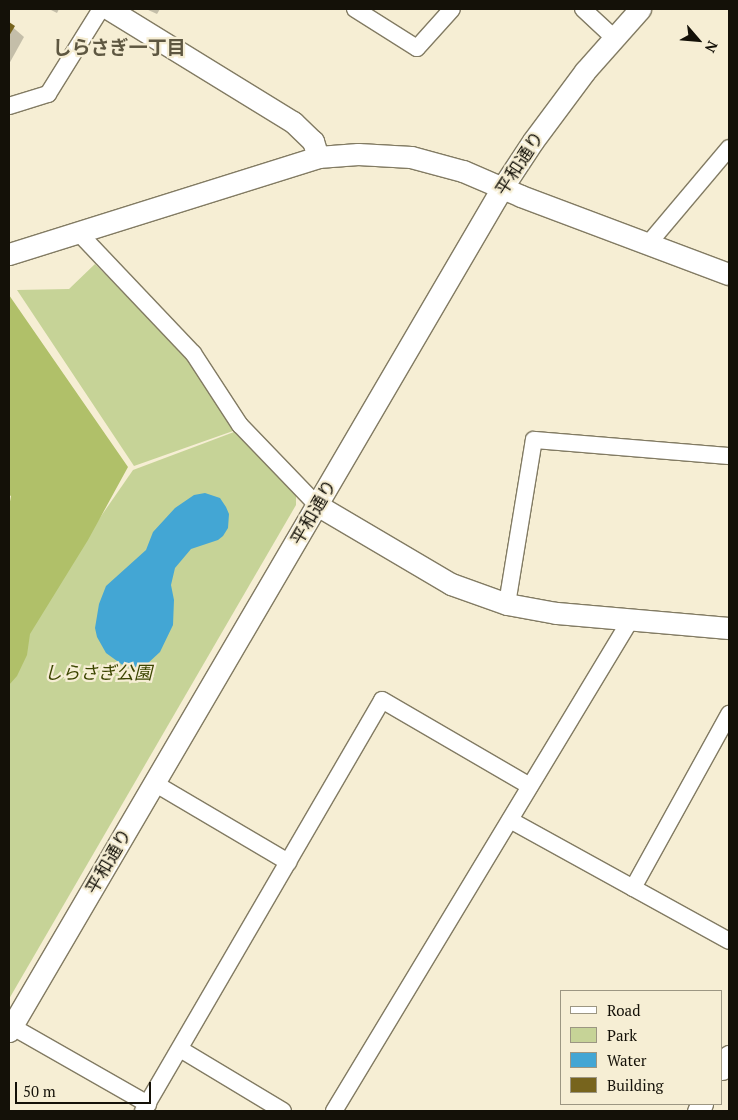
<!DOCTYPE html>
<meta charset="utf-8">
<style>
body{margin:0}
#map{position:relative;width:738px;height:1120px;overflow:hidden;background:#f6eed4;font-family:"PT Serif","Noto Sans JP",serif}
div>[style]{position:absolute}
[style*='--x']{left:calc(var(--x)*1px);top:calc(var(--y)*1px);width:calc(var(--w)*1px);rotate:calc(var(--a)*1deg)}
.green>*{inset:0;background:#c6d397}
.forest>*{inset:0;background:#b0c069}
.water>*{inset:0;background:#43a6d4}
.shadow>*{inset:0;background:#0003}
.building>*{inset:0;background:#77641d}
.roads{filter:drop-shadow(1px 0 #827b63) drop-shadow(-1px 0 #827b63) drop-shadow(0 1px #827b63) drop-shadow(0 -1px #827b63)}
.minor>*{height:16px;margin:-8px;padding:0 8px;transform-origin:8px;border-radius:8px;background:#fff}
.tertiary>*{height:21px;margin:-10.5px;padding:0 10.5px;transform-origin:10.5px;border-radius:10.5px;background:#fff}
span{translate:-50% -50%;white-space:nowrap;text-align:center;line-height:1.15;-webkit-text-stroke:4.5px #f6eed4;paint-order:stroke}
.street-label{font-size:18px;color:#141108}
.park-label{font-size:18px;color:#3c4500;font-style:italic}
.neighbourhood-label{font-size:19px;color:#5e5741;font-weight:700}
.frame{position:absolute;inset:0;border:10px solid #141108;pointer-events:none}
.legend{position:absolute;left:560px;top:990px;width:162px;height:115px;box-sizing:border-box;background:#f6eed4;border:1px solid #9c9682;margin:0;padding:6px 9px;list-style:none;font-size:15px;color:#141108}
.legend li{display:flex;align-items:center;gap:10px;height:25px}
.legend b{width:25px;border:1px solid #9c9682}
.north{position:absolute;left:673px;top:15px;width:50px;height:50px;-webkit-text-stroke:4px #f6eed4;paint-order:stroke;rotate:117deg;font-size:14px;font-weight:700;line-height:20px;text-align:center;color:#141108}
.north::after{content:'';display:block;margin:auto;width:18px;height:22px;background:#141108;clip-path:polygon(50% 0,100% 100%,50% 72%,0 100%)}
.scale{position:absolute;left:15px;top:1082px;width:136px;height:22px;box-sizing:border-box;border:2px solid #141108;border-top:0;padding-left:6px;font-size:15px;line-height:18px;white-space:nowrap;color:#141108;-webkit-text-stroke:4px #f6eed4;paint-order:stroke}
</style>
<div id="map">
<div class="green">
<div style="clip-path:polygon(95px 264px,187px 358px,233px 431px,134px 466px,17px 290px,69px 289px)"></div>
<div style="clip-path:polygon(234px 432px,296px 495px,296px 505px,9px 999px,9px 649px,133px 470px)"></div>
</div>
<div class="forest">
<div style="clip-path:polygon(9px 295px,128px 467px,88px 540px,30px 634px,27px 655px,17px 676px,9px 685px,9px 507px,11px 496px,9px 495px)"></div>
</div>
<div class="water">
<div style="clip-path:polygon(205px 493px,220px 498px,226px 507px,229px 514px,228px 528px,223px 536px,218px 540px,191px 549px,175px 568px,171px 585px,174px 600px,173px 625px,160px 652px,147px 664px,131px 668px,124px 666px,106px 653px,97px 637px,95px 628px,99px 604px,106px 586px,146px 550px,153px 532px,175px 508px,194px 495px)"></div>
</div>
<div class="shadow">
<div style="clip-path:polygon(49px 9px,59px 9px,57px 13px)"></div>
<div style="clip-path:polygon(146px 9px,160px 9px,157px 14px)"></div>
<div style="clip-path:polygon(9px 24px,24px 37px,9px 64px)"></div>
</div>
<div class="building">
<div style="clip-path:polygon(9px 22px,15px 26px,9px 36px)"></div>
</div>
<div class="roads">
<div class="minor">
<div style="--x:355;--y:9;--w:73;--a:32.2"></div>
<div style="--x:417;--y:48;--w:52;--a:-48.1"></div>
<div style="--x:583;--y:9;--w:41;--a:43"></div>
<div style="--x:9;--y:106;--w:41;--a:-17.1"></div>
<div style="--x:48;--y:94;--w:100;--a:-58.1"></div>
<div style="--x:78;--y:232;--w:167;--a:46.5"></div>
<div style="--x:193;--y:353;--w:86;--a:56.9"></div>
<div style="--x:240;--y:425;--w:111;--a:46.1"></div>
<div style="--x:649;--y:243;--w:124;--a:-49.9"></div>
<div style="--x:507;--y:604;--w:166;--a:-80.7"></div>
<div style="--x:534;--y:440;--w:196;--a:4.7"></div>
<div style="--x:154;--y:783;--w:156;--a:30.5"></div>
<div style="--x:510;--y:820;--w:250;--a:28.9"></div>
<div style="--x:633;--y:888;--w:199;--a:-61.1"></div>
<div style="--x:11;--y:1026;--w:158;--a:29.7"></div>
<div style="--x:180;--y:1049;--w:120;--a:31"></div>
<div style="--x:143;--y:1111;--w:475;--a:-59.8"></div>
<div style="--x:382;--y:700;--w:171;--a:30.2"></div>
<div style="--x:334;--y:1111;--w:575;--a:-58.88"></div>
</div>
<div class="tertiary">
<div style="--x:109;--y:9;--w:216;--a:31.6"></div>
<div style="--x:293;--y:122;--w:28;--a:44"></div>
<div style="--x:313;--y:141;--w:17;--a:73"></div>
<div style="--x:9;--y:254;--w:324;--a:-17.4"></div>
<div style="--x:318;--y:157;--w:40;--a:-4.3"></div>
<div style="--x:358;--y:154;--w:53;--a:3.2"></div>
<div style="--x:411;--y:157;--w:54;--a:15.1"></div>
<div style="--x:463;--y:171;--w:63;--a:23.3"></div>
<div style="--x:521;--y:196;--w:222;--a:20.6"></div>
<div style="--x:317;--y:505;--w:156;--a:30.5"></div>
<div style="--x:451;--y:584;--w:59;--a:19.7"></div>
<div style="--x:507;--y:604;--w:50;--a:10.4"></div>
<div style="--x:556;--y:613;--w:174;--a:5"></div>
<div style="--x:9;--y:1031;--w:977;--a:-59.68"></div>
<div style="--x:502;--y:188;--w:56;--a:-56.6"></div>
<div style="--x:533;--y:141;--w:87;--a:-53.4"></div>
<div style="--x:585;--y:71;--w:83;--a:-48.4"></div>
<div style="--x:722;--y:1069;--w:15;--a:-62"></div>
<div style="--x:698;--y:1111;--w:8;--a:-60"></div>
</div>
</div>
<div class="street-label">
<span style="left:519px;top:163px;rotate:-57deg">平和通り</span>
<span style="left:313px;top:512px;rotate:-60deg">平和通り</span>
<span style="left:108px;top:861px;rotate:-60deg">平和通り</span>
</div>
<div class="park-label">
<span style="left:98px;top:672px">しらさぎ公園</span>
</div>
<div class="neighbourhood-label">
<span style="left:119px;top:47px">しらさぎ一丁目</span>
</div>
<div class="frame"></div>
<ul class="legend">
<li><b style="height:6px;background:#fff"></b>Road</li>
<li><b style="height:14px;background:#c6d397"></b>Park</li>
<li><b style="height:14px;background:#43a6d4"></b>Water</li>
<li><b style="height:14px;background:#77641d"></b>Building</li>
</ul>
<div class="north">N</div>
<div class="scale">50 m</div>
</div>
